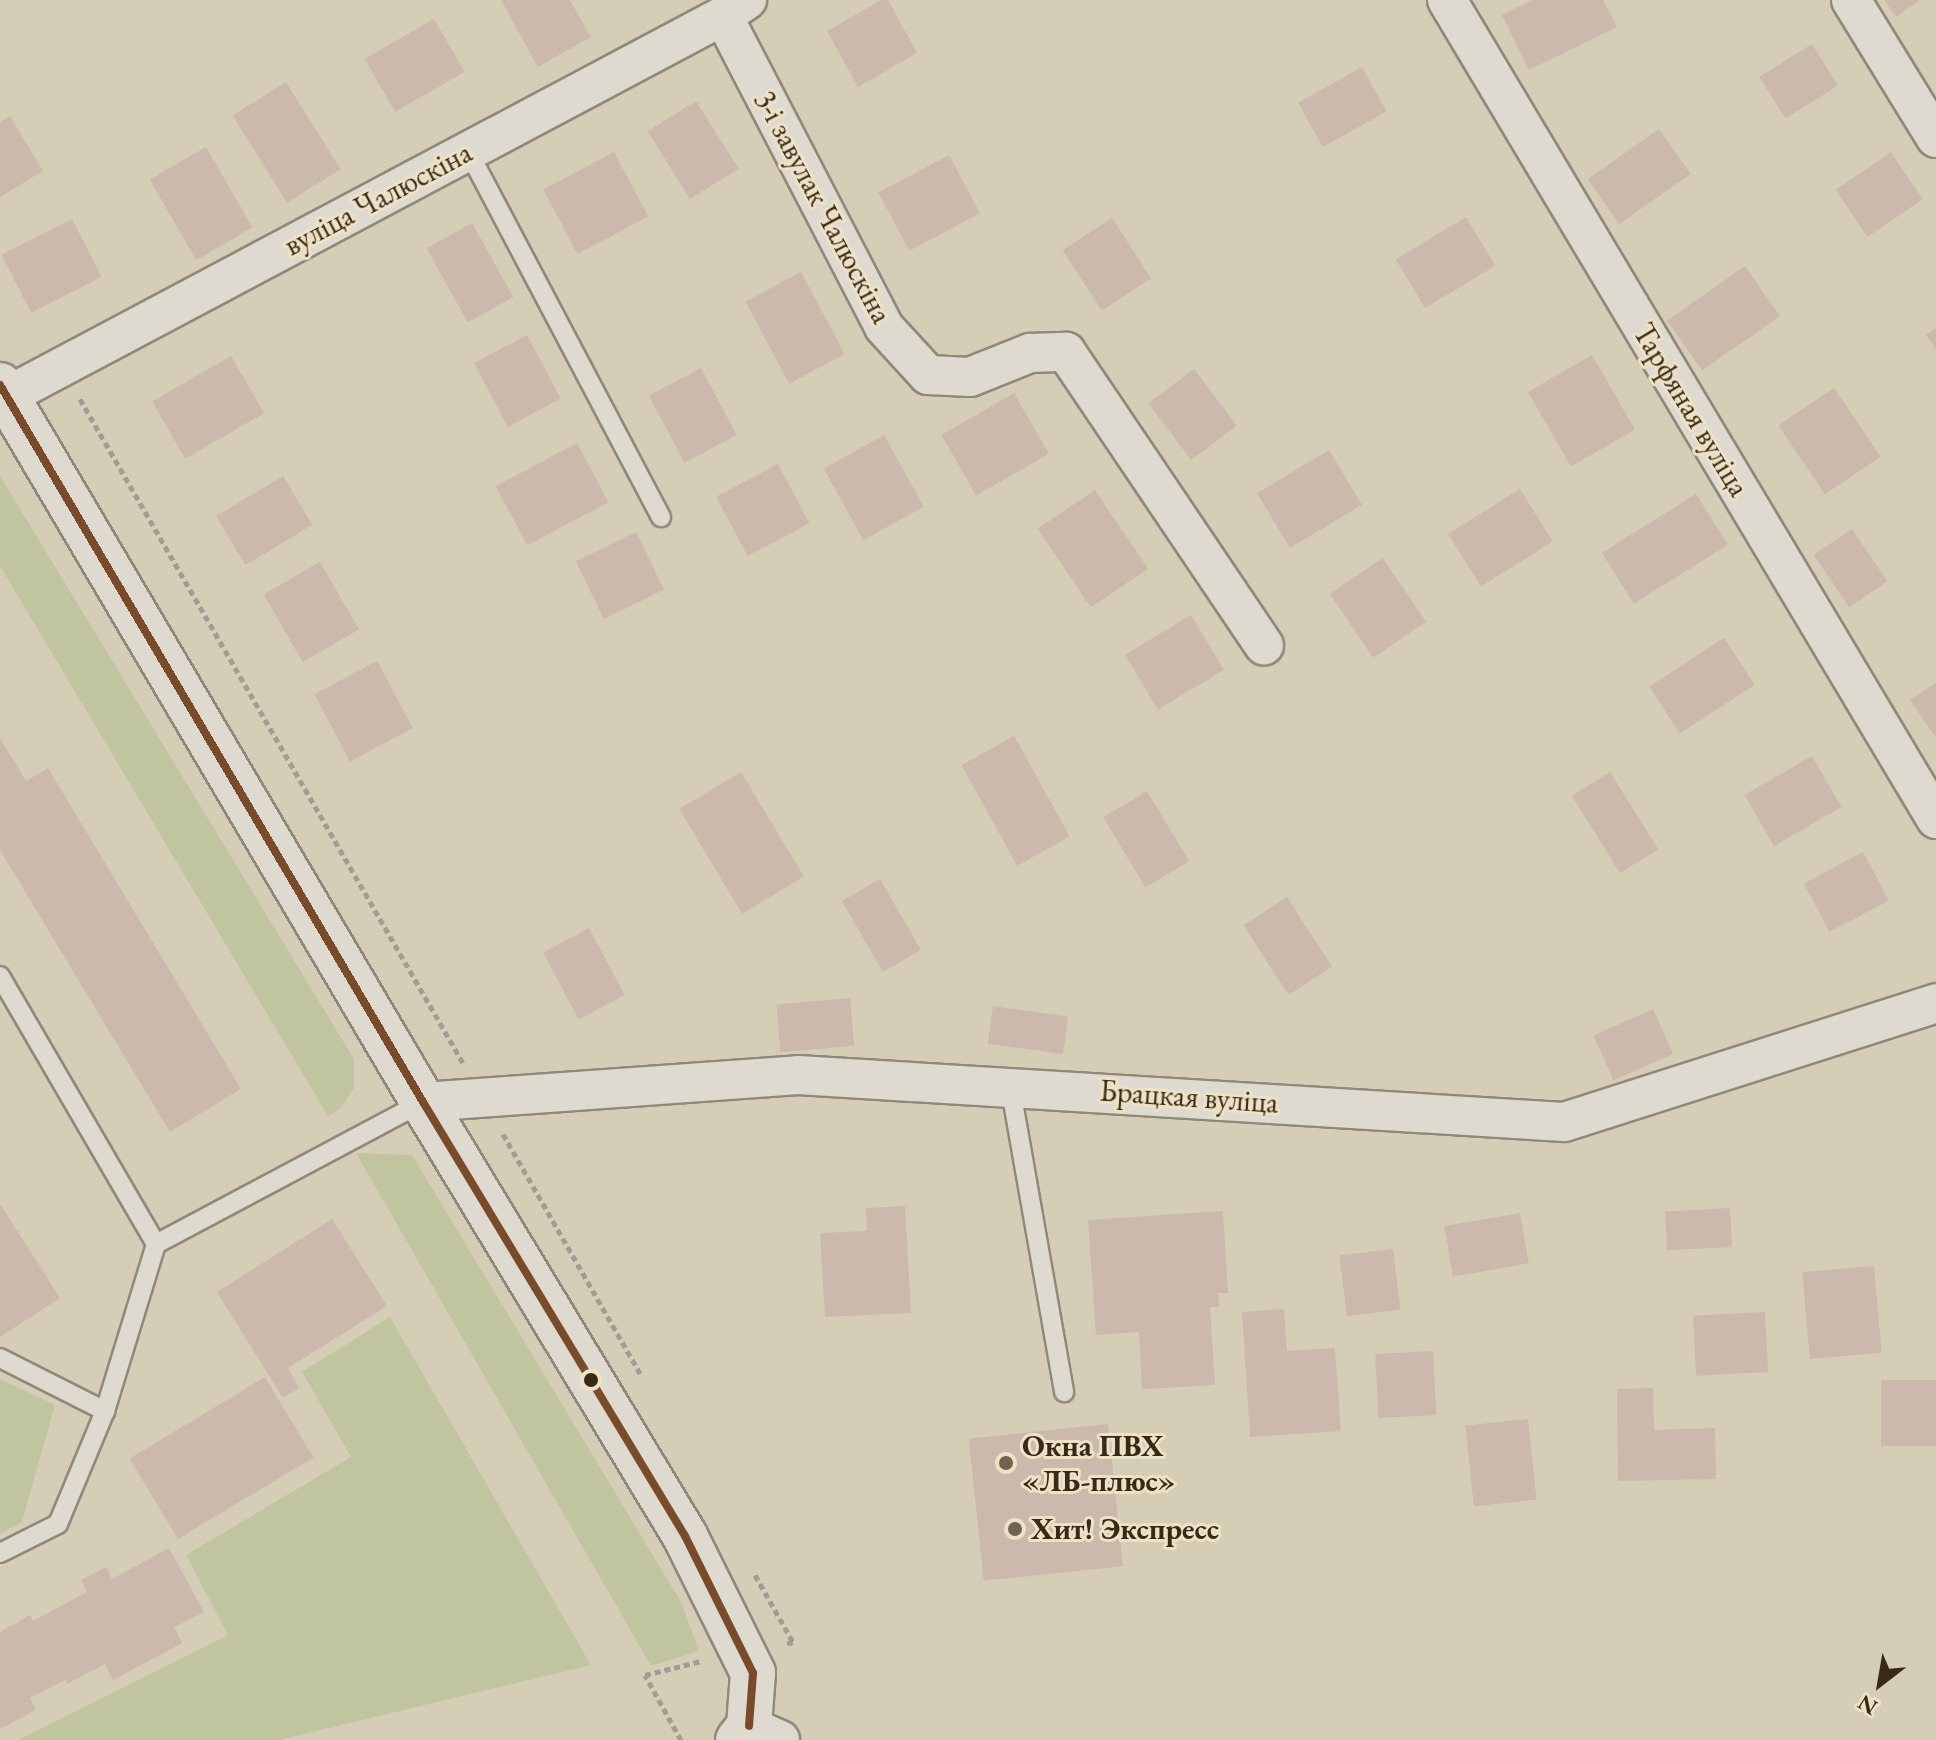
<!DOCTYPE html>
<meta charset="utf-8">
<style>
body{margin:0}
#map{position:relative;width:1936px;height:1740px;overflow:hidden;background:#d6cdb6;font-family:"EB Garamond",serif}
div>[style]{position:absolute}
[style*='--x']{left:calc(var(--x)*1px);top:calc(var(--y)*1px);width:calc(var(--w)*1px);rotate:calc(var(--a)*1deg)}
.green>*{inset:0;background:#c0c59f}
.building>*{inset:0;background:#cbb9ab;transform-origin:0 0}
.path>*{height:5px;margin-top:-2.5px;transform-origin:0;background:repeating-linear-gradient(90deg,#a29d92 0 6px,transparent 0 10px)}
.roads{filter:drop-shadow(2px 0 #90897a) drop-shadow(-2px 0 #90897a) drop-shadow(0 2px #90897a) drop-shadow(0 -2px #90897a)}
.lane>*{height:18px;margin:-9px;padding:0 9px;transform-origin:9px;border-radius:9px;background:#dedacf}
.street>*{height:38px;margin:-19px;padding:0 19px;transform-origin:19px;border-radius:19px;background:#dedacf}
.secondary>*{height:44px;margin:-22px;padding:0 22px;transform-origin:22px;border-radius:22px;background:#dedacf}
.bus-1>*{height:8px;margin:-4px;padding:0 4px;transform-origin:4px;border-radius:4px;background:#7a4b2a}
.dots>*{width:22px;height:22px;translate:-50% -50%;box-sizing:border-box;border:4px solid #ede2c6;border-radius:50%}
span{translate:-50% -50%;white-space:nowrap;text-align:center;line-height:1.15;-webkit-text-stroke:6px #ede2c6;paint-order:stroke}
.street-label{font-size:30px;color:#392a18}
.poi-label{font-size:30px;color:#392a18;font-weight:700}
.left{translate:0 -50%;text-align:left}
.north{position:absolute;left:1840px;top:1644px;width:80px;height:80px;-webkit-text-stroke:6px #ede2c6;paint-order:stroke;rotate:211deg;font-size:22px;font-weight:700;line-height:32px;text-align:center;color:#392a18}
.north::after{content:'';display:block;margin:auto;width:28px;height:36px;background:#392a18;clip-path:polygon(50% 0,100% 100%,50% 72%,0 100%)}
</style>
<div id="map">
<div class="green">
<div style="clip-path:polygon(0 476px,354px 1059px,354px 1088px,341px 1108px,328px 1116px,0 566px)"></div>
<div style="clip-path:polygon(356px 1153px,412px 1155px,681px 1602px,699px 1651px,651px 1666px)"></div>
<div style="clip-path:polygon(390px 1317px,591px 1665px,279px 1740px,18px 1740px,228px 1635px,186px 1555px,351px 1457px,302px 1372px)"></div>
<div style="clip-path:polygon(0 1379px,55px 1405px,22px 1522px,0 1534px)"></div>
</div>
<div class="building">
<div style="clip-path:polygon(501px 0,570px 0,591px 37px,538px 67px)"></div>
<div style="clip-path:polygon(882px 0,888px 0,917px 53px,858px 87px,827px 31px)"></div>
<div style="clip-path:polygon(1533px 0,1603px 0,1617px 27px,1529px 70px,1502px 15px)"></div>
<div style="clip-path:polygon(1884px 0,1920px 0,1896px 17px)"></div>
<div style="left:434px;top:19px;width:61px;height:80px;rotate:60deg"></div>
<div style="left:1812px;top:44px;width:49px;height:62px;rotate:58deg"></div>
<div style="left:1362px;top:67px;width:51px;height:73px;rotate:61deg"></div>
<div style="left:286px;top:82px;width:103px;height:63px;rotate:58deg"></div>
<div style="left:696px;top:101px;width:80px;height:57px;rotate:58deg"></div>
<div style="clip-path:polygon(10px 116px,43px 171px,0 197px,0 122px)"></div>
<div style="left:1659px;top:129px;width:55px;height:87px;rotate:55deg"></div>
<div style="left:206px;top:147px;width:93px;height:65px;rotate:60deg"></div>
<div style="left:614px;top:152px;width:73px;height:80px;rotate:62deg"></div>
<div style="left:1891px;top:152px;width:57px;height:67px;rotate:56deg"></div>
<div style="left:949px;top:155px;width:66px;height:80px;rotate:62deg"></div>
<div style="left:1466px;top:217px;width:57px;height:82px;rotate:59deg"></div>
<div style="left:1112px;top:218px;width:72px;height:59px;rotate:57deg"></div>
<div style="left:72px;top:219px;width:65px;height:79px;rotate:63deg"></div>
<div style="left:472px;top:223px;width:85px;height:52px;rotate:61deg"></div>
<div style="left:1745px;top:266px;width:61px;height:95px;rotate:55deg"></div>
<div style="left:801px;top:272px;width:93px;height:63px;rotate:62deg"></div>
<div style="clip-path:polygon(1936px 328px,1936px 349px,1926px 335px)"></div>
<div style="left:527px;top:335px;width:72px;height:60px;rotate:62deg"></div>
<div style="left:1592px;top:355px;width:86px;height:74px;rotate:60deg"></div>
<div style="left:231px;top:356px;width:66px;height:91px;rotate:60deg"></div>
<div style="left:701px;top:368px;width:76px;height:59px;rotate:62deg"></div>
<div style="left:1194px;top:369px;width:71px;height:57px;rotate:53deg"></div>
<div style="left:1834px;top:388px;width:83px;height:67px;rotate:56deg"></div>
<div style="left:1014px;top:393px;width:70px;height:84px;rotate:60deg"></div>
<div style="left:884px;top:435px;width:82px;height:69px;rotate:61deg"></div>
<div style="left:577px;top:443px;width:67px;height:92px;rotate:62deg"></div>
<div style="left:1329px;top:450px;width:64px;height:84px;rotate:59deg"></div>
<div style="left:778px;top:464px;width:67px;height:70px;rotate:62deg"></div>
<div style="left:283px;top:476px;width:57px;height:78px;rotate:59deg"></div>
<div style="left:1520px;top:489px;width:62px;height:85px;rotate:58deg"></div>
<div style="left:1095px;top:490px;width:95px;height:69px;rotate:56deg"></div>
<div style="left:1696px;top:494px;width:60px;height:111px;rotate:58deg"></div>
<div style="left:1852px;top:529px;width:63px;height:46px;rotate:56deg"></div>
<div style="left:636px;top:532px;width:64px;height:67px;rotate:64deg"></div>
<div style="left:1383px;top:558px;width:77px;height:64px;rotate:56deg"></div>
<div style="left:320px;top:562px;width:78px;height:65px;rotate:60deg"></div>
<div style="left:1191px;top:615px;width:64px;height:77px;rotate:59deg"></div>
<div style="left:1724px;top:638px;width:56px;height:89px;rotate:57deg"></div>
<div style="left:377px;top:661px;width:76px;height:71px;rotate:62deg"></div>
<div style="clip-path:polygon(1936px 683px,1936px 738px,1910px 700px)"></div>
<div style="left:1014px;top:736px;width:115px;height:60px;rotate:61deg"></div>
<div style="clip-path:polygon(0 738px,26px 781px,48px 768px,241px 1089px,170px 1132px,0 850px)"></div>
<div style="left:1812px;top:756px;width:59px;height:78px;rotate:60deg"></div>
<div style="left:741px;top:772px;width:122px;height:72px;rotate:59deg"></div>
<div style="left:1610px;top:772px;width:91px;height:45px;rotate:58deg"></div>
<div style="left:1147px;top:791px;width:82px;height:51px;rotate:59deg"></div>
<div style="left:1863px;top:852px;width:55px;height:67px;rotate:62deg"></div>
<div style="left:880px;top:879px;width:82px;height:44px;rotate:60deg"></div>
<div style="left:1287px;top:897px;width:83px;height:52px;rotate:57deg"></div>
<div style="left:589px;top:928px;width:76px;height:52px;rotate:62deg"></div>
<div style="left:850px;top:998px;width:48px;height:74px;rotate:85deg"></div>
<div style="left:993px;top:1006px;width:76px;height:38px;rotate:8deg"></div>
<div style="left:1653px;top:1009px;width:49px;height:65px;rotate:66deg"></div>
<div style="clip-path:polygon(0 1204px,60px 1298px,0 1337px)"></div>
<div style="clip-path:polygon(905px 1206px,911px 1313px,825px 1317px,820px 1233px,867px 1231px,866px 1208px)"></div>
<div style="left:1730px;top:1208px;width:39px;height:65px;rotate:87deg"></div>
<div style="clip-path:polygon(1223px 1211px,1228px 1293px,1218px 1293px,1219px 1307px,1210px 1307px,1215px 1385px,1142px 1389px,1139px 1332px,1096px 1335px,1088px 1220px)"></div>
<div style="left:1520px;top:1213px;width:51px;height:77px;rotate:80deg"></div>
<div style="clip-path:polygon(332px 1219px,387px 1306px,288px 1368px,299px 1388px,283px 1398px,217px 1292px)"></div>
<div style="left:1393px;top:1249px;width:61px;height:54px;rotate:83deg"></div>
<div style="left:1874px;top:1266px;width:87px;height:72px;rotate:85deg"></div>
<div style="clip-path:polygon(1284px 1309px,1287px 1351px,1335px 1348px,1341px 1431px,1250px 1437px,1242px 1312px)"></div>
<div style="left:1765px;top:1312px;width:60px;height:72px;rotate:87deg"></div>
<div style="left:1433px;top:1351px;width:64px;height:58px;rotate:87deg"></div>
<div style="left:265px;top:1377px;width:94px;height:158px;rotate:59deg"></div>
<div style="left:1936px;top:1380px;width:66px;height:55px;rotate:90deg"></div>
<div style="clip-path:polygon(1653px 1388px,1654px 1430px,1715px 1428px,1716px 1479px,1618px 1481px,1617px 1389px)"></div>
<div style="left:1528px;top:1419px;width:81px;height:63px;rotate:84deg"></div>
<div style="left:1108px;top:1424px;width:143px;height:140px;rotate:84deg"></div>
<div style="clip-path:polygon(169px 1548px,204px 1612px,174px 1627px,182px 1643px,113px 1680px,105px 1664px,67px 1684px,65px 1680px,30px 1698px,36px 1710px,0 1729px,0 1632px,30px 1615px,33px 1621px,87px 1592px,81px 1580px,106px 1567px,112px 1579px)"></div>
</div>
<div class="path">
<div style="--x:80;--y:399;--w:767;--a:60.02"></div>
<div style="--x:503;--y:1134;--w:278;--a:60.2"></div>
<div style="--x:755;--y:1575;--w:77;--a:60.4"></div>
<div style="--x:793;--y:1642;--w:8;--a:166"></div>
<div style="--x:681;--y:1740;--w:74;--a:-119"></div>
<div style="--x:645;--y:1675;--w:58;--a:-14"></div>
</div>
<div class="roads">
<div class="lane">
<div style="--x:468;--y:151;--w:414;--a:62.2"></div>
<div style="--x:0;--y:976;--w:310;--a:59.8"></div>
<div style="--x:1010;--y:1085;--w:312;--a:80"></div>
<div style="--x:0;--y:1358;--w:118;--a:26.8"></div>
<div style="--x:105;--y:1411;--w:175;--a:-73"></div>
<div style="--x:156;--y:1244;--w:302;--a:-28"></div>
<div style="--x:0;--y:1553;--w:65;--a:-26.6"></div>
<div style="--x:58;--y:1524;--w:122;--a:-67.4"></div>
</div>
<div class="street">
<div style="--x:1447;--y:0;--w:954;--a:59.16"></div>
<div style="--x:1851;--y:0;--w:162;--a:58.4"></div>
<div style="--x:723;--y:16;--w:350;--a:62.6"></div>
<div style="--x:884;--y:327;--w:65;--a:47.5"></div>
<div style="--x:928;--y:375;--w:42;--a:2.7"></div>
<div style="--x:970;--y:377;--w:65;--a:-21.8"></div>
<div style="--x:1030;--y:353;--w:36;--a:-2"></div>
<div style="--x:1066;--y:352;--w:354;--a:56"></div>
<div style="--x:7;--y:396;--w:811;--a:-27.96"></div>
<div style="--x:723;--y:16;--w:29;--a:-34"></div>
<div style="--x:423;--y:1102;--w:376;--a:-4.1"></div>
<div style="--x:798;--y:1075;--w:767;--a:3.51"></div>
<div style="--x:1564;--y:1122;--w:391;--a:-17.7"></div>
<div style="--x:749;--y:1726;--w:34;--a:24"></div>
</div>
<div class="secondary">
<div style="--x:0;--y:385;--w:832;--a:59.46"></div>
<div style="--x:423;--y:1102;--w:507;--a:58.88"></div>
<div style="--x:685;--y:1536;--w:153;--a:63.6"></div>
<div style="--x:753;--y:1673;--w:53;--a:94.3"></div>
<div style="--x:749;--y:1726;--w:18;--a:128"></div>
</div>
</div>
<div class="bus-1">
<div style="--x:0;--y:385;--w:832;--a:59.46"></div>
<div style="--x:423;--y:1102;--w:507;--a:58.88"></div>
<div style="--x:685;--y:1536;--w:153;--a:63.6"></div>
<div style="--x:753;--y:1673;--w:53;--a:94.3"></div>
</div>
<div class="dots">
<div style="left:591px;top:1380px;background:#392a18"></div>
<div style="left:1006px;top:1463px;background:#70634f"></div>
<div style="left:1015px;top:1529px;background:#70634f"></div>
</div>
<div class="street-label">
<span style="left:378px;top:199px;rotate:-28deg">вуліца Чалюскіна</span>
<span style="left:823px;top:207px;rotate:62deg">3-і завулак Чалюскіна</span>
<span style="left:1691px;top:410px;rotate:59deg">Тарфяная вуліца</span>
<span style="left:1189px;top:1097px;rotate:4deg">Брацкая вуліца</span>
</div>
<div class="poi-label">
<span class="left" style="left:1022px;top:1463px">Окна ПВХ<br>«ЛБ-плюс»</span>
<span class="left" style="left:1031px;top:1529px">Хит! Экспресс</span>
</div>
<div class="north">N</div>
</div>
